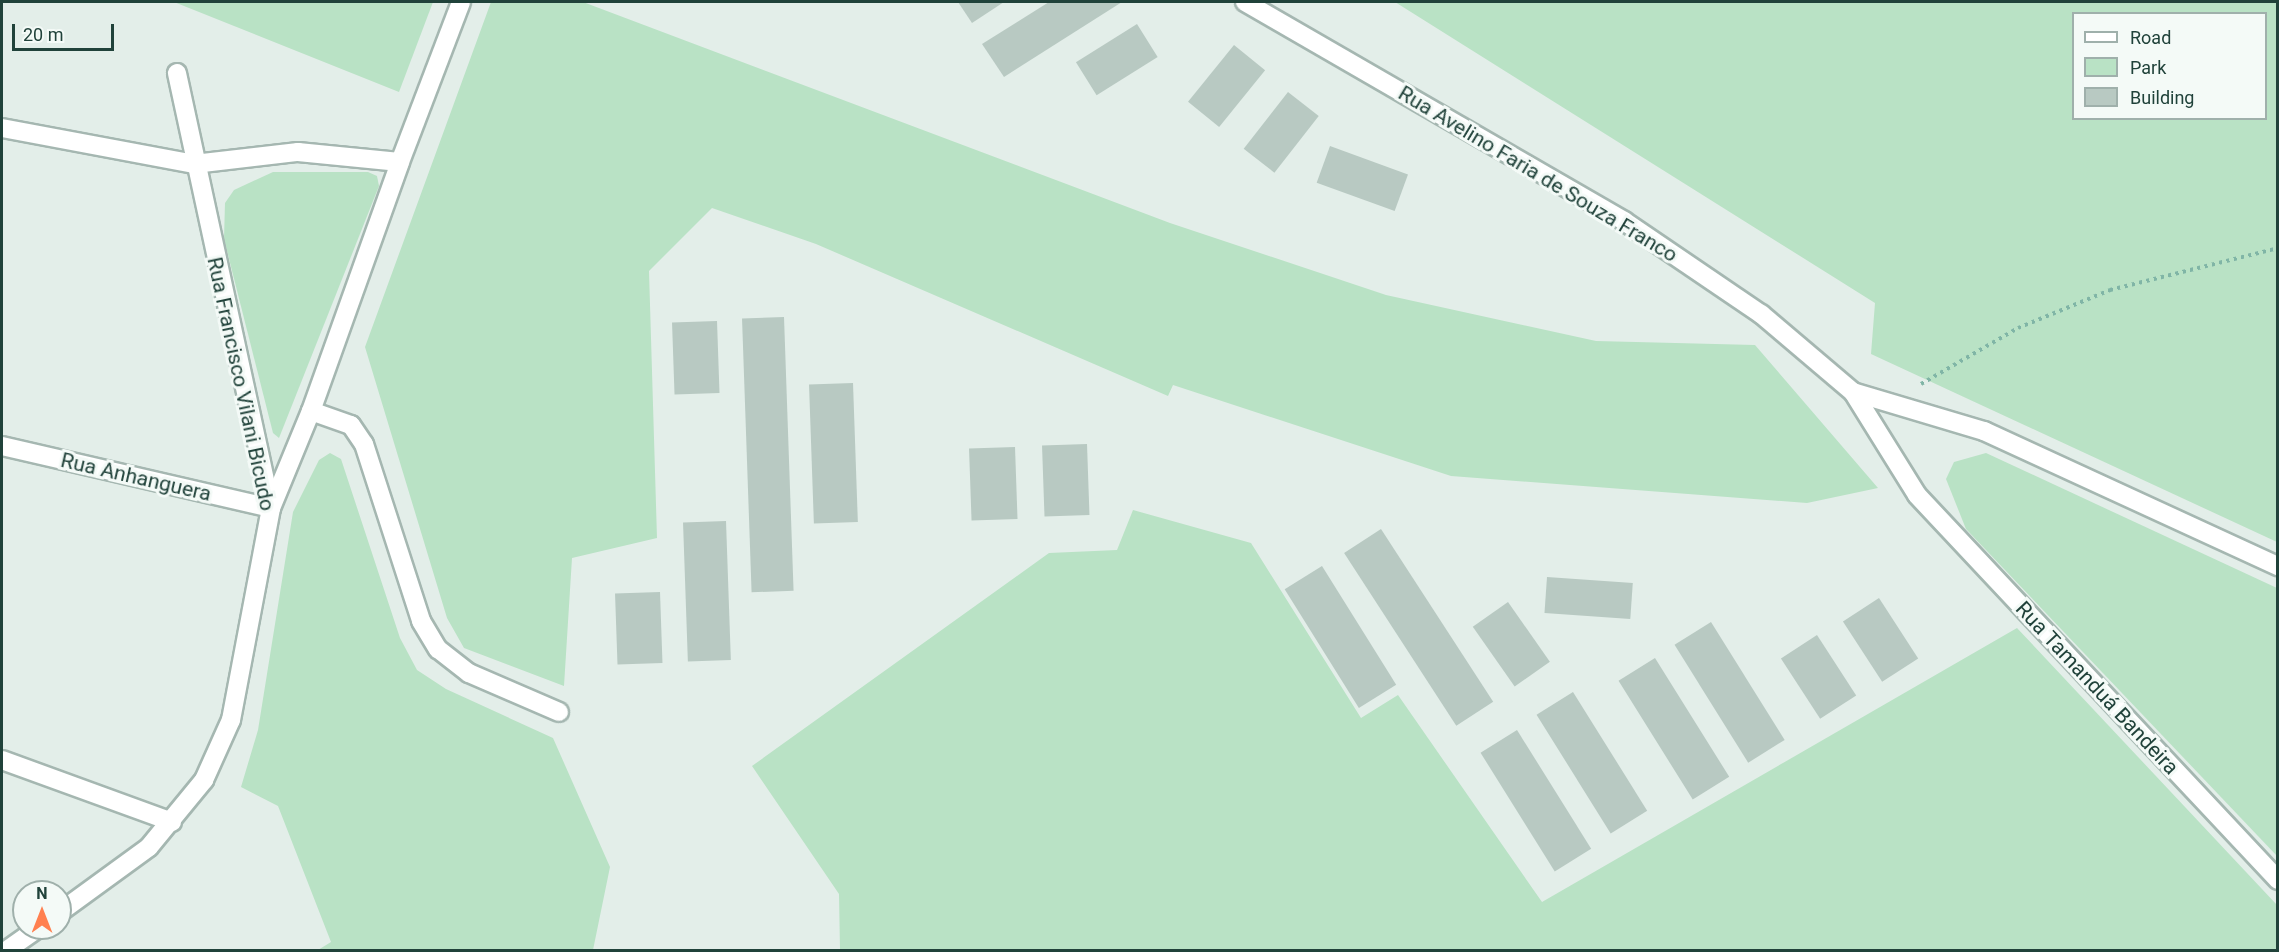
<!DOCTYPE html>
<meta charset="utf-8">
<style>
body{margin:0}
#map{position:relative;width:2279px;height:952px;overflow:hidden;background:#e3eee9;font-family:Roboto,sans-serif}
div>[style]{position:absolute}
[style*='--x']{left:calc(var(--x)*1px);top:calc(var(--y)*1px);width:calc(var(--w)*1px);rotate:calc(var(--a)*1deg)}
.green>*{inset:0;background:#b9e2c5}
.building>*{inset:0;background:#b8c9c2;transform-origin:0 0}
.path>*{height:4px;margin-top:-2px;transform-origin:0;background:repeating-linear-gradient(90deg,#80b5a6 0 3px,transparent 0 7.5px)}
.roads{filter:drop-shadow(2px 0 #a5b7b1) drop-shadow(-2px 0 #a5b7b1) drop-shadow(0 2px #a5b7b1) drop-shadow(0 -2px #a5b7b1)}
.minor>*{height:18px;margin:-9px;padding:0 9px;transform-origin:9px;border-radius:9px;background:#fff}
span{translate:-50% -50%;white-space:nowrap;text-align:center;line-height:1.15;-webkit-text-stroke:6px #f4faf7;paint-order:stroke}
.street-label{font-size:21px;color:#20423a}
.frame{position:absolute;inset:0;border:3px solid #20423a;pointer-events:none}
.legend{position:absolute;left:2072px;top:12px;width:195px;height:108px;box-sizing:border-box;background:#f4faf7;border:2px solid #9fb0ab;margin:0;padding:8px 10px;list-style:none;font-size:18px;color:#20423a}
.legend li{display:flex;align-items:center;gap:12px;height:30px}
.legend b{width:30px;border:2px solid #9fb0ab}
.north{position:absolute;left:12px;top:880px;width:60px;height:60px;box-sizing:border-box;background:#f4faf7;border:2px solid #9fb0ab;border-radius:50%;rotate:0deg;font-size:16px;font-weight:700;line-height:24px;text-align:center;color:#20423a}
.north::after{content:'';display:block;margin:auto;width:21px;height:27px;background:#ff8050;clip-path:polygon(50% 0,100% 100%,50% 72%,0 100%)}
.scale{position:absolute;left:12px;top:24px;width:102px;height:27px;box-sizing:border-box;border:3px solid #20423a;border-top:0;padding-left:8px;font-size:18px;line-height:21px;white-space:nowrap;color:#20423a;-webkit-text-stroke:4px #f4faf7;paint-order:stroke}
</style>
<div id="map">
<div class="green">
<div style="clip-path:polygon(174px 2px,433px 2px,399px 92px)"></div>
<div style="clip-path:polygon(491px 2px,583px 2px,1170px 223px,1386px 295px,1596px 341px,1755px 345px,1878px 488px,1807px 503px,1451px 476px,1173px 385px,1168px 396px,816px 244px,712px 208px,649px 271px,657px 538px,572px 558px,564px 686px,464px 648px,447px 618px,365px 347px)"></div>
<div style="clip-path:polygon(evenodd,1395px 2px,2277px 2px,2277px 542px,1871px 354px,1875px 303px,1395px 2px,2074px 14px,2266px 14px,2266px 118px,2074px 118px,2074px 14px)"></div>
<div style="clip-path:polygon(273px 172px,368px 172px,377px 176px,379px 186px,279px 438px,273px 433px,224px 239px,225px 203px,234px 190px)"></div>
<div style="clip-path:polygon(330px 453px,341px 459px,400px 638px,417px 670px,446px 689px,553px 738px,610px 867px,593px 950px,318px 950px,331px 942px,278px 806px,241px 787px,258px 730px,293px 512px,319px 460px)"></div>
<div style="clip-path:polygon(1986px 453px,2277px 588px,2277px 856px,1966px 529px,1946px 479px,1954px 462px)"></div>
<div style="clip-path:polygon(1133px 510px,1251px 543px,1361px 718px,1398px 695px,1542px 902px,2017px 628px,2277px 905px,2277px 950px,840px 950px,839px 894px,752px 766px,1049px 553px,1117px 550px)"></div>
</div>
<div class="building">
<div style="clip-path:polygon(958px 2px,1004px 2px,972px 23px)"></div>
<div style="clip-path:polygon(1049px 2px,1122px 2px,1004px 77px,982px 44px)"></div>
<div style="left:1137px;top:24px;width:39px;height:72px;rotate:58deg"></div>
<div style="left:1234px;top:45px;width:40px;height:73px;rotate:39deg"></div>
<div style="left:1288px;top:92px;width:39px;height:72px;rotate:38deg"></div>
<div style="left:1330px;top:146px;width:83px;height:39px;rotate:20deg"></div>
<div style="left:784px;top:317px;width:274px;height:42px;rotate:88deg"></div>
<div style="left:717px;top:321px;width:72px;height:45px;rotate:88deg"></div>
<div style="left:853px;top:383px;width:139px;height:44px;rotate:88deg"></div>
<div style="left:1087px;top:444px;width:71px;height:45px;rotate:88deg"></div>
<div style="left:1015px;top:447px;width:72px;height:46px;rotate:88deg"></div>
<div style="left:726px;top:521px;width:139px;height:43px;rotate:88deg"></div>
<div style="left:1381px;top:529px;width:206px;height:44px;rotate:57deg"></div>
<div style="left:1322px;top:566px;width:140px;height:44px;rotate:58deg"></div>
<div style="left:1547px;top:577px;width:86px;height:36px;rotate:4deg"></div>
<div style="left:660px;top:592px;width:71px;height:45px;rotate:88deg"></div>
<div style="left:1879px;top:598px;width:72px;height:43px;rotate:57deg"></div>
<div style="left:1508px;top:602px;width:73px;height:43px;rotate:55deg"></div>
<div style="left:1711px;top:622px;width:139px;height:43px;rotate:58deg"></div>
<div style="left:1817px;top:635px;width:72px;height:43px;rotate:57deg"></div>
<div style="left:1655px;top:658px;width:140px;height:43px;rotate:58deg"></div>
<div style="left:1573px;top:692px;width:140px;height:43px;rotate:58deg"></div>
<div style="left:1517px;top:730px;width:140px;height:43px;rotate:58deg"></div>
</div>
<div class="path">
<div style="--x:1921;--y:384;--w:112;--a:-30"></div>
<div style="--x:2018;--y:328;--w:100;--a:-22.4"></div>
<div style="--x:2110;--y:290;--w:173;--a:-14"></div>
</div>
<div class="roads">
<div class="minor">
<div style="--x:1245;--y:2;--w:438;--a:30"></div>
<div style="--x:1624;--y:221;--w:166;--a:34.2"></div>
<div style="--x:1761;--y:314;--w:121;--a:40.3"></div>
<div style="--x:1853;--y:392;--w:137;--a:16.6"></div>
<div style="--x:1984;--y:431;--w:324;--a:24.7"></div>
<div style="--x:2;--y:128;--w:195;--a:10.6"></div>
<div style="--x:194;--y:164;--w:105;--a:-6.6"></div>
<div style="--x:298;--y:152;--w:102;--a:5.6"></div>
<div style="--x:400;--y:162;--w:171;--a:-69.1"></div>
<div style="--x:1853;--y:392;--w:121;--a:58.1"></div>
<div style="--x:1917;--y:495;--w:528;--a:46.84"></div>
<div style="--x:311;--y:411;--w:42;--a:19.3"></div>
<div style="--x:351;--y:425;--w:23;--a:56"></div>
<div style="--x:364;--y:444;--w:186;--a:72.1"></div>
<div style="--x:421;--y:621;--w:33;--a:59"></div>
<div style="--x:438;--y:649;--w:39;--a:38"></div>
<div style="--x:469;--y:673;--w:98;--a:23.4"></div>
<div style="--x:2;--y:446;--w:276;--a:13"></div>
<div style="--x:271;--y:508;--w:105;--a:-67.6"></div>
<div style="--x:311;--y:411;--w:264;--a:-70.3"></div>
<div style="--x:2;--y:760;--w:181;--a:20"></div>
<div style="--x:60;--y:912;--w:110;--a:-36.1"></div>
<div style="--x:149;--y:847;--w:87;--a:-50.6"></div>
<div style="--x:204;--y:780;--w:66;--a:-65.8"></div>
<div style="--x:231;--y:720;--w:216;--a:-79.3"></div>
<div style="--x:271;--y:508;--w:445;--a:-102.2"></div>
<div style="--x:7;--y:950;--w:38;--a:-35"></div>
</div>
</div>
<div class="street-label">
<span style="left:1538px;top:174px;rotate:31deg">Rua Avelino Faria de Souza Franco</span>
<span style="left:241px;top:384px;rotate:78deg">Rua Francisco Vilani Bicudo</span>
<span style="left:136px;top:477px;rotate:13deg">Rua Anhanguera</span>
<span style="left:2097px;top:688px;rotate:47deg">Rua Tamanduá Bandeira</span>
</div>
<div class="frame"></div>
<ul class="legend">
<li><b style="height:8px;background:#fff"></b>Road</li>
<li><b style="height:16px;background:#b9e2c5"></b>Park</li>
<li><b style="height:16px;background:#b8c9c2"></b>Building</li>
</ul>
<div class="north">N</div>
<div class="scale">20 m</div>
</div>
